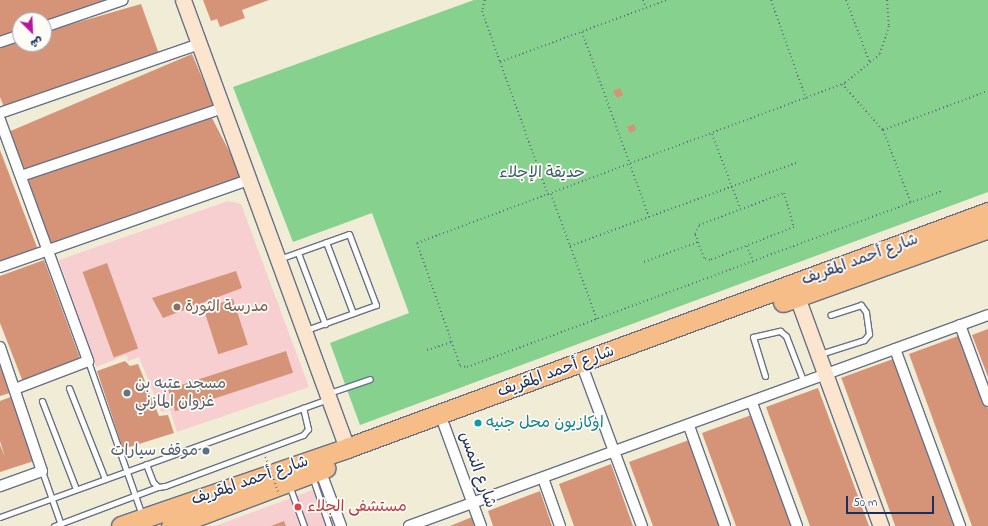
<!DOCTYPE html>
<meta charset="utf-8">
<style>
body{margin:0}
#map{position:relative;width:988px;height:526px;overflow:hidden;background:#f1ecd6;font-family:"Indie Flower","Playpen Sans Arabic",sans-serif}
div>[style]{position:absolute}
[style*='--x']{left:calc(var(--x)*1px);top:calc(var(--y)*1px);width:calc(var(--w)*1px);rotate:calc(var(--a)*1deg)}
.built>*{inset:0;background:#f7cfd1}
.green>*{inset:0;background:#87d18e}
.building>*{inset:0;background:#d59478;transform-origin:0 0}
.path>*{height:2px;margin-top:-1px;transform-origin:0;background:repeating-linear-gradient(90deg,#667188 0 1px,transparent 0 4px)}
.roads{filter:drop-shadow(1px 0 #667188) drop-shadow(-1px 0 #667188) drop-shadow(0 1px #667188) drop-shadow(0 -1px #667188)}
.lane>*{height:5px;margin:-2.5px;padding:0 2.5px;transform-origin:2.5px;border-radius:2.5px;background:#fff}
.street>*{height:10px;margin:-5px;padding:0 5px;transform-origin:5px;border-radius:5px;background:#fff}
.secondary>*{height:15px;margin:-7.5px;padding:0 7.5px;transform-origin:7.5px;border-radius:7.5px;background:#fce5cf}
.highway>*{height:19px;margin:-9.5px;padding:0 9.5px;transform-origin:9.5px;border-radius:9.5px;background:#f7bd88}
.path-bridge>*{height:2px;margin-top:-1px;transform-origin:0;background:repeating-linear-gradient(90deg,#667188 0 1px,transparent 0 4px)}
.dots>*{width:11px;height:11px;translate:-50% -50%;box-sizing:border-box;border:2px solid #fdfcf7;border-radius:50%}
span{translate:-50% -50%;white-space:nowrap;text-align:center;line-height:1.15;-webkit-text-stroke:3.5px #fdfcf7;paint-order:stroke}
.park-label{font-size:16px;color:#3b606c}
.street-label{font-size:16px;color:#1b2f5e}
.education-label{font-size:16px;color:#785e54}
.left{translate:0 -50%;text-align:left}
.worship-label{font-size:16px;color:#5b616d}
.culture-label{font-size:16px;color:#0d838f}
.service-label{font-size:16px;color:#4e5e75}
.right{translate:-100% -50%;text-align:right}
.health-label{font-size:16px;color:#be3a42}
.north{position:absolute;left:12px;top:12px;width:40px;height:40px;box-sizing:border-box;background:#fdfcf7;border:1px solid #a3aaba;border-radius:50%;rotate:156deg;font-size:11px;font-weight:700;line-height:16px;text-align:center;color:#1b2f5e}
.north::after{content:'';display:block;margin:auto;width:14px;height:18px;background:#b5179e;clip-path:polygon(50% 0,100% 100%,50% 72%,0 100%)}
.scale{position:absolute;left:846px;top:496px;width:88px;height:18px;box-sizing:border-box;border:2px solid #1b2f5e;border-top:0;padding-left:5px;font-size:12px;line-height:14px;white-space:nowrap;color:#1b2f5e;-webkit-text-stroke:3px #fdfcf7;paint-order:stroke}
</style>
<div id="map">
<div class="built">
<div style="clip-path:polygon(228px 201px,241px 204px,309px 387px,177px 432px,170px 410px,161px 412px,139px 357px,128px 361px,127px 355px,96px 367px,59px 260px)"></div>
<div style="clip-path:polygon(321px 487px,335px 526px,215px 526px)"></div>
</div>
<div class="green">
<div style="clip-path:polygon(474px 0,988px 0,988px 192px,360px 425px,330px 343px,409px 313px,372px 213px,293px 242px,233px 87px)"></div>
</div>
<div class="building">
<div style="clip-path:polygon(0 0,108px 0,44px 22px,20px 20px,20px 31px,0 38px)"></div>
<div style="clip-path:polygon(203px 0,269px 0,242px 10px,245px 18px,220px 27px,217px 19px,211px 21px)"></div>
<div style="clip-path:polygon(141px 4px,159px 54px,4px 107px,0 97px,0 47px,20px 40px,20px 44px,44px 44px,44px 32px)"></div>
<div style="left:192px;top:54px;width:56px;height:199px;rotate:67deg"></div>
<div style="clip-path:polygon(620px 88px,623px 95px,617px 98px,613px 91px)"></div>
<div style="clip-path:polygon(212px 118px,243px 178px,51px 248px,28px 178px)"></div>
<div style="clip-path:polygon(634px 124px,636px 130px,630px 133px,627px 127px)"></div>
<div style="clip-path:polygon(0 150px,38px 250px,0 264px)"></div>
<div style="clip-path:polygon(44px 260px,81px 361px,23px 382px,0 323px,0 276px)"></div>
<div style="left:107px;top:263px;width:91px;height:26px;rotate:70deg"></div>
<div style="clip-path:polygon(236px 271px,242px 288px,163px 318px,152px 298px)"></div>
<div style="left:233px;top:299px;width:48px;height:31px;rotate:72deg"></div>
<div style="clip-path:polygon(988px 329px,988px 377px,972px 335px)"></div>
<div style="clip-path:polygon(961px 335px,988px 409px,988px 526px,972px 526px,909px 354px)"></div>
<div style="left:286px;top:351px;width:23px;height:124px;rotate:72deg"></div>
<div style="left:893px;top:359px;width:178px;height:55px;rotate:70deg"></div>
<div style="clip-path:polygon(125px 361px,130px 366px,138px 364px,159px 416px,168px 415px,174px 433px,123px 449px,97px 371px)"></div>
<div style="clip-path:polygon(3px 362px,13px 392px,0 396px,0 364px)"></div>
<div style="clip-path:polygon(818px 388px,869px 526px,810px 526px,766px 407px)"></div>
<div style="clip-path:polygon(13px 396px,34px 461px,0 472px,0 445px,5px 457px,0 441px,0 401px)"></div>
<div style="clip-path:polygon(754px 414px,795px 526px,736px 526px,702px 433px)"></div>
<div style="clip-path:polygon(689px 440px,721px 526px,653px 526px,629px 462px)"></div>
<div style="clip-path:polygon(611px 464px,633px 526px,574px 526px,559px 484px)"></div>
<div style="clip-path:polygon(540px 491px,552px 526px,493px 526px,488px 511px)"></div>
<div style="clip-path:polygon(472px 517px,476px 526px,450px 526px)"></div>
<div style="clip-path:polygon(284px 521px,286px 526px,271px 526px)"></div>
</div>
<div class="path">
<div style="--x:485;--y:0;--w:11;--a:105"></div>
<div style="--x:482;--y:11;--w:54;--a:70.6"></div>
<div style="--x:643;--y:0;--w:9;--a:69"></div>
<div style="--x:771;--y:0;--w:105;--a:70.5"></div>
<div style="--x:846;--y:0;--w:67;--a:69.1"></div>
<div style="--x:887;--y:0;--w:26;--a:86"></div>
<div style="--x:889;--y:26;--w:29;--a:108"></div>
<div style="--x:880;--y:54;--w:45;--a:140.4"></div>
<div style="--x:845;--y:83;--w:457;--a:159.5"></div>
<div style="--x:417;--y:243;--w:130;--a:70.7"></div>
<div style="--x:460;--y:366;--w:7;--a:8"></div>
<div style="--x:467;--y:367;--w:507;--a:-20.33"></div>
<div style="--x:582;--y:32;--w:197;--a:70.1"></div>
<div style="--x:842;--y:84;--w:62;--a:48.3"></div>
<div style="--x:883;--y:130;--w:112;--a:-20.4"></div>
<div style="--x:883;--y:130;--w:78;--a:69"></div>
<div style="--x:712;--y:134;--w:79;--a:69.3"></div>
<div style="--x:784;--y:193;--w:35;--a:74"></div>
<div style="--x:794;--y:227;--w:90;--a:158.6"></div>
<div style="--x:710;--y:260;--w:6;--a:-162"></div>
<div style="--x:704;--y:258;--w:26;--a:-111"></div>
<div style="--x:695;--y:234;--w:10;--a:-66"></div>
<div style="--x:699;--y:225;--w:91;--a:-20.6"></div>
<div style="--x:551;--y:194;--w:134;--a:69.9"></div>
<div style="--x:548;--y:195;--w:141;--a:-109.8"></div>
<div style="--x:500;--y:62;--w:178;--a:-20.4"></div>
<div style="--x:570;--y:246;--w:241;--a:-20.2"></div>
<div style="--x:747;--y:246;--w:17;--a:69"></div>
<div style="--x:644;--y:262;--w:58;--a:-20.3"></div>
<div style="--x:427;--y:350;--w:26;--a:-18"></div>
</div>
<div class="roads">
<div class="lane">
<div style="--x:326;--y:242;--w:76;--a:69.2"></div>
<div style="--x:298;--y:253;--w:76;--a:69.2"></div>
<div style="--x:279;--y:259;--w:74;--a:-19.7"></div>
<div style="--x:349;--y:234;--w:76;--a:69.2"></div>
<div style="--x:376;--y:305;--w:74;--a:160.3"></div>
<div style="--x:820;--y:354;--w:46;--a:-17.7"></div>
<div style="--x:864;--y:340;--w:8;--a:-50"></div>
<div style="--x:869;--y:334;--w:22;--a:-98"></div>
<div style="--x:866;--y:312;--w:9;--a:-126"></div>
<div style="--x:861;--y:305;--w:32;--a:162"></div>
<div style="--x:88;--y:361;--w:163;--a:70.7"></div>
<div style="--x:765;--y:376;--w:41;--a:-107.1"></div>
<div style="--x:753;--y:337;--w:28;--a:-13"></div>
<div style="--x:780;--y:331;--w:8;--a:40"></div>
<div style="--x:786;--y:336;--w:50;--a:69"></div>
<div style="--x:69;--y:388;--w:98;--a:68.4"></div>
<div style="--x:329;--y:393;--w:43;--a:-18.9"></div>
<div style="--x:42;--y:401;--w:94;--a:68.9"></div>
<div style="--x:146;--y:464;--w:19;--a:69"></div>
<div style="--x:153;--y:482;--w:7;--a:45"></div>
<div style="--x:158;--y:487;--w:7;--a:-8"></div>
<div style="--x:165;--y:486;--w:147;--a:-20.3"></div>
<div style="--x:303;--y:435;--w:8;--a:-50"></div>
<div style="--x:308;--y:429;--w:22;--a:-103"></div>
<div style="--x:42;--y:471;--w:57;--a:70.6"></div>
<div style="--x:312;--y:476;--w:53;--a:71.2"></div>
<div style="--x:289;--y:485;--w:44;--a:69.9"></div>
<div style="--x:0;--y:517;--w:349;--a:-19.8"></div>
<div style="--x:54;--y:526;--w:111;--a:-20.6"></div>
</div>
<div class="street">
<div style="--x:44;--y:27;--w:83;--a:-18.9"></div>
<div style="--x:0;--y:42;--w:21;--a:-19"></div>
<div style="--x:0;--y:113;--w:211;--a:-19.1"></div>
<div style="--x:0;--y:120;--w:257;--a:69.9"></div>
<div style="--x:88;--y:361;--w:78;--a:159"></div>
<div style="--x:21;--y:176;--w:213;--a:-18.6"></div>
<div style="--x:0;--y:267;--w:263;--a:-19.3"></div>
<div style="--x:960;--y:325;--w:81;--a:69.8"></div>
<div style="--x:0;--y:347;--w:131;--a:71.3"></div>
<div style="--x:42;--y:471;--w:45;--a:160.3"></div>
<div style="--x:895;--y:349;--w:189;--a:69.8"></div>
<div style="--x:584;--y:371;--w:165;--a:69.5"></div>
<div style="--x:752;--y:403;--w:131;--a:69.9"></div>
<div style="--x:444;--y:425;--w:108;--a:69.9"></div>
<div style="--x:689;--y:426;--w:106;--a:70.2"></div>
<div style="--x:320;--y:470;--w:60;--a:69.4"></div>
<div style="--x:543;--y:478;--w:51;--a:70.5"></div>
<div style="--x:409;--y:526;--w:616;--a:-20.02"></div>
</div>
<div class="secondary">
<div style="--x:183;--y:0;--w:477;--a:69.9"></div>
<div style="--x:793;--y:286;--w:256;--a:69.9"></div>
</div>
<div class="highway">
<div style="--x:783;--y:302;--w:218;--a:-19.8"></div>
<div style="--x:121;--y:526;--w:239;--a:-19"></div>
<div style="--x:347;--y:448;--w:683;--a:-20.21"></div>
<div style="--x:171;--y:526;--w:165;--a:-20.6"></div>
</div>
</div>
<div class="path-bridge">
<div style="--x:264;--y:453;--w:44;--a:69.9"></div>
</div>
<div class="dots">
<div style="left:177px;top:307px;background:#8d6e63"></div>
<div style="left:127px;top:393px;background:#6b7280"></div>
<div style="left:478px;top:423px;background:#0f9aa8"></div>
<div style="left:206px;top:451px;background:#5c6f8a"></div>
<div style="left:298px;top:507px;background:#e0444e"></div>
</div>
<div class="park-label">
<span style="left:542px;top:173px">حديقة الإجلاء</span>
</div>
<div class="street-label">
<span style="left:860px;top:260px;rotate:-20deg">شارع أحمد المقريف</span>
<span style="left:556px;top:372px;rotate:-20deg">شارع أحمد المقريف</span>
<span style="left:477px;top:470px;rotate:70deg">شارع النمس</span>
<span style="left:250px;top:481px;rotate:-19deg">شارع أحمد المقريف</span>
</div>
<div class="education-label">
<span class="left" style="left:185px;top:307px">مدرسة الثورة</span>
</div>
<div class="worship-label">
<span class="left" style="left:135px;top:393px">مسجد عتبه بن<br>غزوان المازني</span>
</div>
<div class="culture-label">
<span class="left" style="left:486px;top:423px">اوكازيون محل جنيه</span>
</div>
<div class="service-label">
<span class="right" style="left:198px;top:451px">موقف سيارات</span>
</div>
<div class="health-label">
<span class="left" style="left:307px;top:507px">مستشفى الجلاء</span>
</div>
<div class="north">ش</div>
<div class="scale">50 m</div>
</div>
